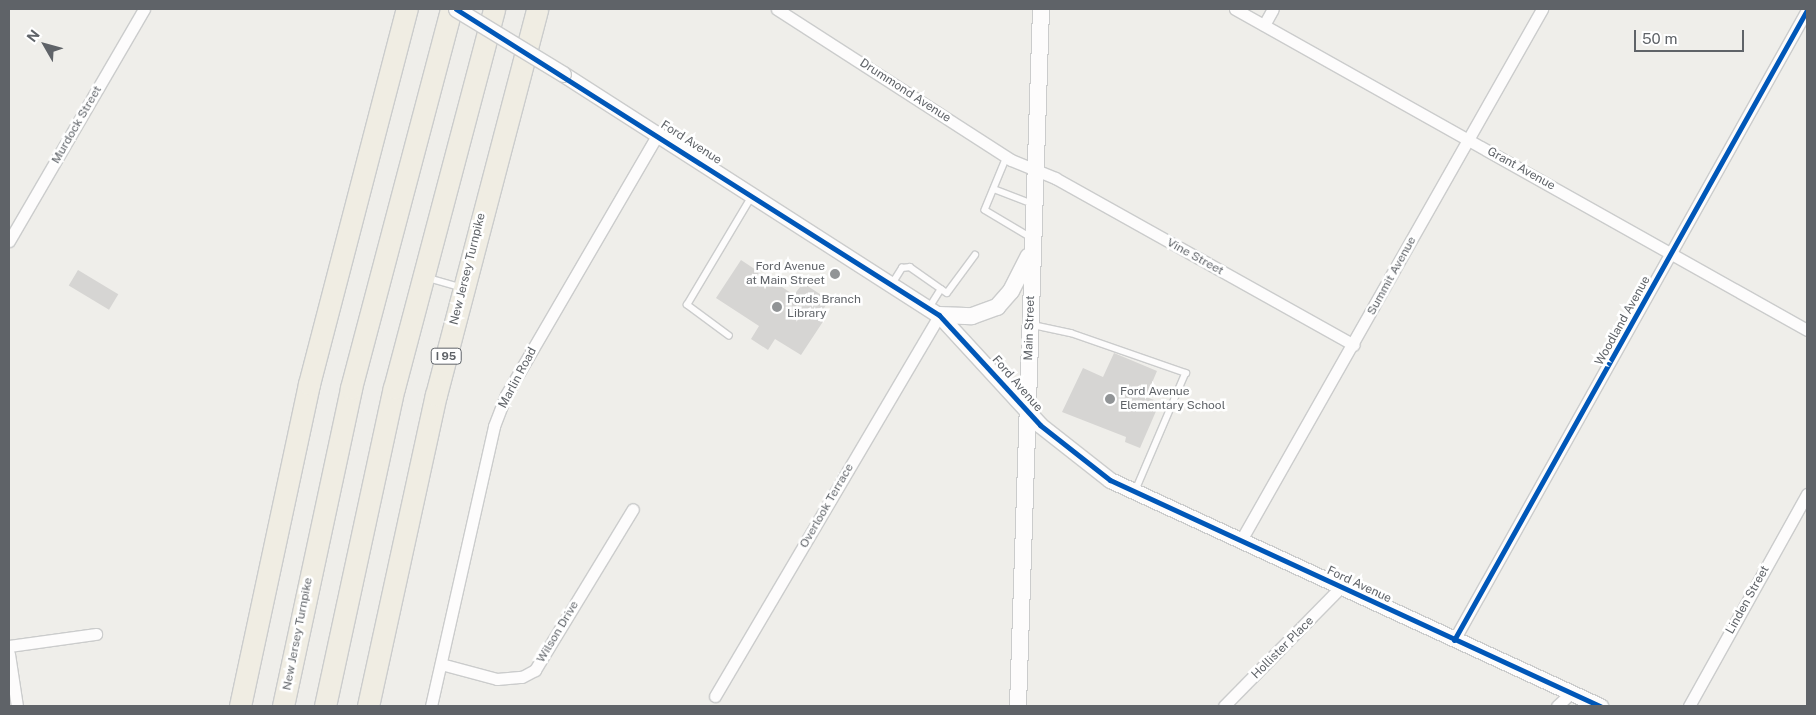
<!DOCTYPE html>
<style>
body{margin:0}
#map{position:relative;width:1816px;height:715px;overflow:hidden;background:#efeeea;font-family:"Public Sans",sans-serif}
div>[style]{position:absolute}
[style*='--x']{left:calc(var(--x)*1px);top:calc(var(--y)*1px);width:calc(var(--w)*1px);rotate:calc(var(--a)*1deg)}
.building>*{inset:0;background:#d6d5d3;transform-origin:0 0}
.roads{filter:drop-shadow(1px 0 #cbcccc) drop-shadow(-1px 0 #cbcccc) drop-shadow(0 1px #cbcccc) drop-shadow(0 -1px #cbcccc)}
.service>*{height:5.5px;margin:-2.75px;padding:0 2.75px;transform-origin:2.75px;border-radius:2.75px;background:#fdfcfc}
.minor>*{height:11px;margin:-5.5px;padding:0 5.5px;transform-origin:5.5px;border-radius:5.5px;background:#fdfcfc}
.tertiary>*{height:15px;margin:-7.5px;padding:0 7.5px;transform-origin:7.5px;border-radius:7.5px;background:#fdfcfc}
.secondary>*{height:16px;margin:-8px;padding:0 8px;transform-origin:8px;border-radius:8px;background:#fdfcfc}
.motorway>*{height:21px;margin:-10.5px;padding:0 10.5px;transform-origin:10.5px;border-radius:10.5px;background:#f0ede3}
.bridges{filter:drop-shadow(1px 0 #cbcccc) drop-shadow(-1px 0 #cbcccc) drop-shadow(0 1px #cbcccc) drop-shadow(0 -1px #cbcccc)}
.tertiary-bridge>*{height:15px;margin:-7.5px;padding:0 7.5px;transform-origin:7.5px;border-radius:7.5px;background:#fdfcfc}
.cycleway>*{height:5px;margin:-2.5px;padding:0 2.5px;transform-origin:2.5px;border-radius:2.5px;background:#0057b8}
.dots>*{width:14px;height:14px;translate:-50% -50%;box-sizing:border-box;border:2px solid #fff;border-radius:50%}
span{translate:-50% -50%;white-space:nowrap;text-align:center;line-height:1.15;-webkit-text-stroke:5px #fff;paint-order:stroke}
.shield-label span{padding:1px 4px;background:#fff;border:1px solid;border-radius:4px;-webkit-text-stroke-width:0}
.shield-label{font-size:11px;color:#5f6368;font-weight:700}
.street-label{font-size:12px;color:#5f6368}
.poi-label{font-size:12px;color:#5f6368}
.right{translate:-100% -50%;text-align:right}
.left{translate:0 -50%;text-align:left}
.frame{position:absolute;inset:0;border:10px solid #5f6368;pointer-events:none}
.north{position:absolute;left:20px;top:20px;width:50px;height:50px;-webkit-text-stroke:4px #fff;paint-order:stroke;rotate:308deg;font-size:14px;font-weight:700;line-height:20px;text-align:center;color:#5f6368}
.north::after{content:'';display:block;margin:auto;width:18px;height:22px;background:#5f6368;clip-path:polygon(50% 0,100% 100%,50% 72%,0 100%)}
.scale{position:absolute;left:1634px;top:30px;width:110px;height:22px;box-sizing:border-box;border:2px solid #5f6368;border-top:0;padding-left:6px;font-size:15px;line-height:18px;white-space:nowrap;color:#5f6368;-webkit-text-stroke:4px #fff;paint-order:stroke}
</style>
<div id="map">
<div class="building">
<div style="clip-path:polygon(741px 260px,794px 295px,803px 283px,829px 300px,821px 313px,826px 317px,801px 355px,775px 339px,768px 350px,751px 339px,759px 326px,716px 298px)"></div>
<div style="left:78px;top:270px;width:47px;height:18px;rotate:31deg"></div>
<div style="clip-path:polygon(1114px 353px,1157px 371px,1146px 397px,1160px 402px,1140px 448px,1125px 442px,1126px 437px,1062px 412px,1083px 368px,1103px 377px)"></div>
</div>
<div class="roads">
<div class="service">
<div style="--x:1007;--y:157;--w:57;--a:112.5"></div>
<div style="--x:985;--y:210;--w:55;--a:30.8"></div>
<div style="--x:994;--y:189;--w:42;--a:21"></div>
<div style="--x:428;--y:278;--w:33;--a:16"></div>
<div style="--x:892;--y:284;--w:19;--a:-58"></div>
<div style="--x:902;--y:268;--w:8;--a:-7"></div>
<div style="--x:910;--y:267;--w:45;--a:35.1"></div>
<div style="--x:947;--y:293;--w:47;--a:-53.6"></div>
<div style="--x:929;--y:308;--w:22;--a:-58"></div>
<div style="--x:1033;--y:325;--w:39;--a:12"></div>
<div style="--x:1071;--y:333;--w:122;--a:19.2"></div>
<div style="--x:1186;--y:373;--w:127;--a:113.1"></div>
<div style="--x:729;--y:336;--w:52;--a:-143.6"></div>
<div style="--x:687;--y:305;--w:127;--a:-59.2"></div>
</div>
<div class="minor">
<div style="--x:777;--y:9;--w:278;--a:32.8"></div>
<div style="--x:1011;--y:160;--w:48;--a:22.2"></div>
<div style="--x:1055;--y:178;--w:342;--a:29.2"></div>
<div style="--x:1235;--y:9;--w:656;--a:29.3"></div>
<div style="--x:1264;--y:25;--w:18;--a:-61"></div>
<div style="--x:9;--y:241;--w:268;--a:-59.8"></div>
<div style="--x:1240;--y:542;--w:613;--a:-60.46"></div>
<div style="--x:1454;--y:640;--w:722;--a:-60.74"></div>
<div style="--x:9;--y:646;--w:88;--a:-7.9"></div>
<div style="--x:9;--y:654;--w:53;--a:81.3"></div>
<div style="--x:441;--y:664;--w:58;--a:15"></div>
<div style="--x:497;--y:679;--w:25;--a:-5"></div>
<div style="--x:522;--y:677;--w:15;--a:-28"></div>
<div style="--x:535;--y:670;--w:188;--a:-58.7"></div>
<div style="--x:715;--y:696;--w:442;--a:-59.5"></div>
<div style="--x:431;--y:706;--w:287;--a:-77.3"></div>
<div style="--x:494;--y:426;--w:33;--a:-69"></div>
<div style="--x:506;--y:395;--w:302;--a:-59.8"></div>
<div style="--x:1224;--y:706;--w:167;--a:-45.5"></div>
<div style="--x:1557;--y:706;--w:19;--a:-43"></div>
<div style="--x:1689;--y:706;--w:243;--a:-60.9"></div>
</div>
<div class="tertiary">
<div style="--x:563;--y:74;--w:447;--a:32.7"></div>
<div style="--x:939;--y:315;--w:149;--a:47.4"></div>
<div style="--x:1040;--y:425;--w:89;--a:38.2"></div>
<div style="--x:1110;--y:480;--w:540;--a:24.76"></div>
</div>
<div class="secondary">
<div style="--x:939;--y:315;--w:33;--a:2"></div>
<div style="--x:972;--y:316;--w:27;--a:-20"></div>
<div style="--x:997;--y:307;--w:21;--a:-49"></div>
<div style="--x:1011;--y:291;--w:39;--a:-63"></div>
<div style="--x:1018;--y:706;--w:697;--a:-88.11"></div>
</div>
<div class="motorway">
<div style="--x:240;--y:706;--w:329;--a:-77.9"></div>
<div style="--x:309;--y:384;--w:388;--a:-75.4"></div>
<div style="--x:283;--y:706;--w:325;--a:-77.9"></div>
<div style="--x:351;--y:388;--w:392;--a:-75.2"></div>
<div style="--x:325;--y:706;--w:325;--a:-77.8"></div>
<div style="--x:394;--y:388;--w:392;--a:-75.2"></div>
<div style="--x:368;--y:706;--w:318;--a:-77.7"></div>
<div style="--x:436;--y:395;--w:399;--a:-75.3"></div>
</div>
</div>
<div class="bridges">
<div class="tertiary-bridge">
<div style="--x:456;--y:9;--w:125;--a:31.3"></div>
</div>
</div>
<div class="cycleway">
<div style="--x:456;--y:9;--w:572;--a:32.36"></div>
<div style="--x:939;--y:315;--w:149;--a:47.4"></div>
<div style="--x:1040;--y:425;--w:89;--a:38.2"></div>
<div style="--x:1110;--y:480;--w:540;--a:24.76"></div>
<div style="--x:1454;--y:640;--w:722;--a:-60.74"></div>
</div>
<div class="dots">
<div style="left:835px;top:274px;background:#919496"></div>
<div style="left:777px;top:307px;background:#919496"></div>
<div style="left:1110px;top:399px;background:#919496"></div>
</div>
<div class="shield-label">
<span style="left:446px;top:356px">I 95</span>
</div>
<div class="street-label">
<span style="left:905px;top:91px;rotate:33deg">Drummond Avenue</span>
<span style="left:77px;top:125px;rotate:-60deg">Murdock Street</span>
<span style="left:691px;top:143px;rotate:33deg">Ford Avenue</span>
<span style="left:1521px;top:169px;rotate:29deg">Grant Avenue</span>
<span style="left:1195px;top:257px;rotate:29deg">Vine Street</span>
<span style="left:468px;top:269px;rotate:-76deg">New Jersey Turnpike</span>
<span style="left:1392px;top:276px;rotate:-61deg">Summit Avenue</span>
<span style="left:1623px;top:321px;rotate:-61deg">Woodland Avenue</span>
<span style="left:1030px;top:328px;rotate:-88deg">Main Street</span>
<span style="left:518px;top:378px;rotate:-62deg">Marlin Road</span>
<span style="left:1017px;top:384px;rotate:49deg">Ford Avenue</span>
<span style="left:827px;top:506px;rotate:-60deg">Overlook Terrace</span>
<span style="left:1359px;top:585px;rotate:25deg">Ford Avenue</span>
<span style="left:1748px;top:600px;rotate:-61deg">Linden Street</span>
<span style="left:558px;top:632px;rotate:-59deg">Wilson Drive</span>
<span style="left:298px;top:634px;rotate:-79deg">New Jersey Turnpike</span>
<span style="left:1283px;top:648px;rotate:-45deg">Hollister Place</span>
</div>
<div class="poi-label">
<span class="right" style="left:825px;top:274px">Ford Avenue<br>at Main Street</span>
<span class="left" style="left:787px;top:307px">Fords Branch<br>Library</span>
<span class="left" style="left:1120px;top:399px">Ford Avenue<br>Elementary School</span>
</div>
<div class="frame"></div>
<div class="north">N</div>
<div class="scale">50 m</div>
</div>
